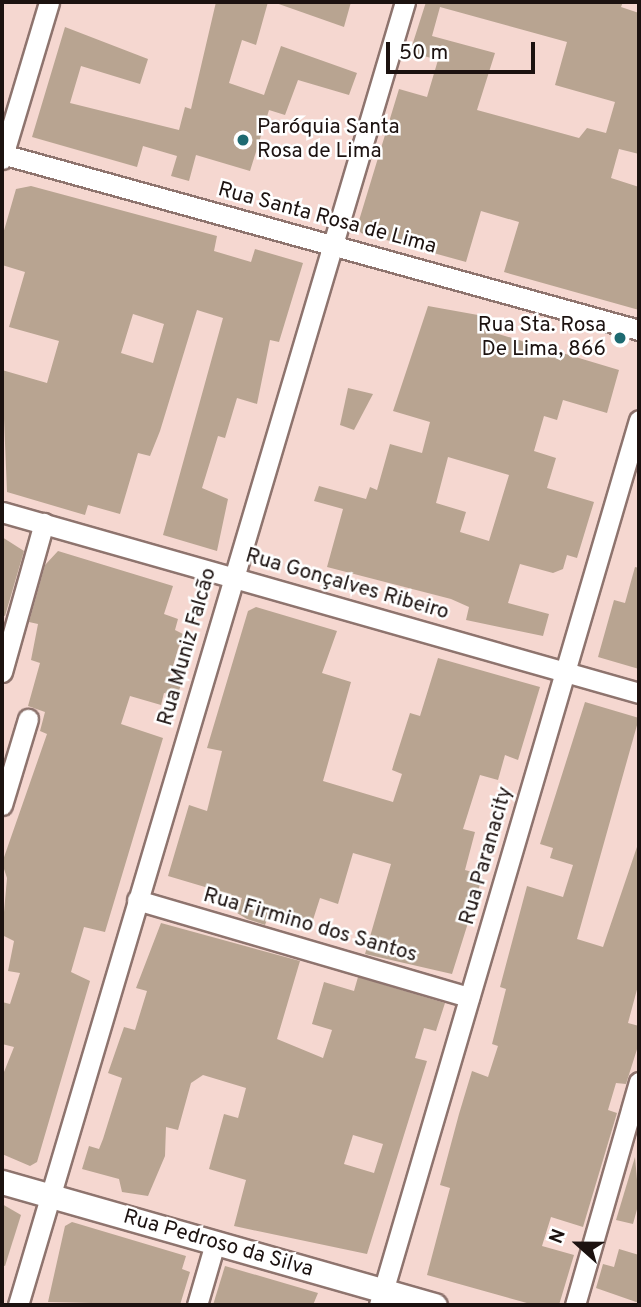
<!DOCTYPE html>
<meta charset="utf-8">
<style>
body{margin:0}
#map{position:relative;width:641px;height:1307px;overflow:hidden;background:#f5d7d0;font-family:Overpass,sans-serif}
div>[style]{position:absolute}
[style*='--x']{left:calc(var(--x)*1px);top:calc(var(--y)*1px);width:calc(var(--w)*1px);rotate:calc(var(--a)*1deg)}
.building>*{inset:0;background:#b8a491}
.roads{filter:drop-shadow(2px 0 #8e746e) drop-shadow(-2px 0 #8e746e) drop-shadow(0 2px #8e746e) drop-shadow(0 -2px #8e746e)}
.minor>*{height:19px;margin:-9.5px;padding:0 9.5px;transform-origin:9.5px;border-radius:9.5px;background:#fff}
.tertiary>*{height:23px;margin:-11.5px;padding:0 11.5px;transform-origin:11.5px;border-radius:11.5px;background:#fff}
.dots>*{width:19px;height:19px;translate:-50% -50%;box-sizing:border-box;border:4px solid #fff;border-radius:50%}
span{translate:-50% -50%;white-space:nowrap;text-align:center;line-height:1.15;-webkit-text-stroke:5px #fff;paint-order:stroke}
.poi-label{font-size:21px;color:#1c1210}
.left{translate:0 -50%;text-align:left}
.right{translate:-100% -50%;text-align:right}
.street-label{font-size:21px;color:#1c1210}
.frame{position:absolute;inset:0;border:4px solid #1c1210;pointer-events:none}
.north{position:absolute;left:543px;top:1209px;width:70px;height:70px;-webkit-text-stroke:5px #fff;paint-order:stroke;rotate:291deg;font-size:19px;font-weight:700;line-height:28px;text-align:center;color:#1c1210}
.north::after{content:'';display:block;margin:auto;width:24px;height:32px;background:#1c1210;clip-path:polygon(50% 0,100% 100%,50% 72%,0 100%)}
.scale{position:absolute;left:386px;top:42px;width:149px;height:32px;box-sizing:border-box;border:4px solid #1c1210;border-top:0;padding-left:9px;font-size:21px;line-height:24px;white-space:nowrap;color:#1c1210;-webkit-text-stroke:5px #fff;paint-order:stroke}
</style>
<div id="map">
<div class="building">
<div style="clip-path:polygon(216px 2px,268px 2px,256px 45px,242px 40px,229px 83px,264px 95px,281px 46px,357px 73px,349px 95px,298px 80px,285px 115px,269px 110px,250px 171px,196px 155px,189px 181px,171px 176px,177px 156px,143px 146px,137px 167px,32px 137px,65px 27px,148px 59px,140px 84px,81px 66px,70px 103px,179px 130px,185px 107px,191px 109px)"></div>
<div style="clip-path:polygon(273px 2px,351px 2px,344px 27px)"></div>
<div style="clip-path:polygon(evenodd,426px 2px,623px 2px,621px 7px,639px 13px,639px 154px,619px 149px,611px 178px,639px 187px,639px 310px,504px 272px,519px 222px,481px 211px,466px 262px,361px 233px,357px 227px,399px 89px,427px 97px,438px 60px,410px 52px,426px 2px,440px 7px,567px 42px,555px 85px,615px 102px,606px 133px,587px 128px,579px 138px,477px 110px,495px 53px,432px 36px,440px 7px)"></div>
<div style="clip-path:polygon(evenodd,31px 186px,217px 236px,214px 251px,251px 262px,255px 249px,303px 263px,279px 342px,270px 340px,257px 404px,237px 398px,225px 438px,218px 436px,202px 488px,228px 499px,217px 551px,163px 535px,223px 318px,197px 310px,160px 431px,150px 456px,138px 453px,120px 514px,88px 505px,85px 515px,7px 492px,2px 370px,47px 383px,59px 341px,9px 327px,25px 272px,2px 265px,3px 234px,16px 189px,31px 186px,133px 314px,164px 324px,153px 363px,121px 353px,133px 314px)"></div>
<div style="clip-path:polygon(evenodd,428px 306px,489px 317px,485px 330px,619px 370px,607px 413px,563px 400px,557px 420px,544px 416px,534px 451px,556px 458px,547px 488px,594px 502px,577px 558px,567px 555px,563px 569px,553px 573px,520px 564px,508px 603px,549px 614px,543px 636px,466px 620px,469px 607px,451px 599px,327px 567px,343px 509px,314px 501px,319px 486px,366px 499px,370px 487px,377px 490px,390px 444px,422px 453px,430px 422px,393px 411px,428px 306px,448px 457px,509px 475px,489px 541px,460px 532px,466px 512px,436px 503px,448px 457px)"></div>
<div style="clip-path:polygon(348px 388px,373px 394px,354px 430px,340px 425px)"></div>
<div style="clip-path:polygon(2px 537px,24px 551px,5px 616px,2px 615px)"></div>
<div style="clip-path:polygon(58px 551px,173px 586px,164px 614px,178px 619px,175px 630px,183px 634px,169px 679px,182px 682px,177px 696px,164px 693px,161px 705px,130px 696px,121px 724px,163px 738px,105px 932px,84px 927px,71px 972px,90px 981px,37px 1162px,30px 1166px,2px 1154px,2px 1077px,14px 1047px,2px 1044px,2px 1002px,10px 1004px,20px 973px,8px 971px,14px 941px,2px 935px,7px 878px,2px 863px,47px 734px,40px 731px,45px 712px,28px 706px,40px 663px,31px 660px,38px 624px,29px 622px,45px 565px)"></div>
<div style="clip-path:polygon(635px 567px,639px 568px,639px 669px,598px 657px,614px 600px,625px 603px)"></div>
<div style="clip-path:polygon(256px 607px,337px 631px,322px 673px,351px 682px,323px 781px,393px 802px,402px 774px,392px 770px,394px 763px,410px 713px,420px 716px,438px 658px,540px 687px,518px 760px,505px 755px,498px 780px,480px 775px,463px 829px,475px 832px,465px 870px,483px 875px,452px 974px,365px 954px,391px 864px,353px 853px,338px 904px,320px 898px,312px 923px,283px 914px,269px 914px,265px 925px,247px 919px,237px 913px,242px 898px,168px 876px,189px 805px,207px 811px,222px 751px,207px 748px,248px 611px)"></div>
<div style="clip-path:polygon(585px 702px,639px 718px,577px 939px,603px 947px,639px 841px,639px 982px,628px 1023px,639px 1026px,639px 1043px,626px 1084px,616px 1083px,608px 1110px,617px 1113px,583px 1227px,551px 1217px,542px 1246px,574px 1255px,559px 1305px,534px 1305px,427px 1275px,450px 1188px,440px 1185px,459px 1114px,472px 1071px,488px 1077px,498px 1046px,492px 1044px,506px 989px,500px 987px,527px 886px,563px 897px,573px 865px,550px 858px,553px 848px,540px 844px)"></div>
<div style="clip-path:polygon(evenodd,161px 923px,300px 961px,277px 1039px,323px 1058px,332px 1030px,312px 1024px,324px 982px,354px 991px,358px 977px,445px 1003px,436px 1031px,424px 1028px,415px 1058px,427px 1061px,367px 1254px,234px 1226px,246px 1180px,209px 1169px,224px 1114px,238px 1118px,246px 1088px,203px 1075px,191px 1083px,178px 1130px,166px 1127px,165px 1156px,148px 1196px,122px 1192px,119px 1179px,82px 1169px,89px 1146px,99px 1149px,103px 1139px,122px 1078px,108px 1073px,124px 1027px,135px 1030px,147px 991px,136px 988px,161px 923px,353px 1135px,383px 1144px,374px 1173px,344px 1164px,353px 1135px)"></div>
<div style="clip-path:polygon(635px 1157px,639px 1202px,633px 1224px,616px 1220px)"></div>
<div style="clip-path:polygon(2px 1204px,21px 1215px,5px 1266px,2px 1265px)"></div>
<div style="clip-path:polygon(72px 1222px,186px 1256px,182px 1269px,190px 1272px,180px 1305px,48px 1302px,65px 1226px)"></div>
<div style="clip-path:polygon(619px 1249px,639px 1255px,639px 1303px,596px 1288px,603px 1264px,614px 1267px)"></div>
<div style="clip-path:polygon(225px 1266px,277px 1281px,318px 1293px,313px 1305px,213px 1305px)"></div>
</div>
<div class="roads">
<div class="minor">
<div style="--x:2;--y:154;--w:661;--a:15.45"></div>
<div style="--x:2;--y:159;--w:164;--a:-73.3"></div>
<div style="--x:2;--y:512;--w:662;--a:15.86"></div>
<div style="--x:2;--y:672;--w:155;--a:-74.3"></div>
<div style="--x:2;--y:805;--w:90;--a:-73.2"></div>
<div style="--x:137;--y:900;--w:346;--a:16.3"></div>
<div style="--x:18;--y:1305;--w:1359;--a:-73.46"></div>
<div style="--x:197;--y:1305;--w:65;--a:-73.8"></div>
<div style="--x:379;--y:1305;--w:922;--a:-73.63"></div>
<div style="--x:575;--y:1305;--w:232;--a:-74"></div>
</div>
<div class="tertiary">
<div style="--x:2;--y:1182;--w:450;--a:15.9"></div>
</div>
</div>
<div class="dots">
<div style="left:243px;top:140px;background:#1e6a71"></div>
<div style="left:620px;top:338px;background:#1e6a71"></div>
</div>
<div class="poi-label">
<span class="left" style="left:257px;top:140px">Paróquia Santa<br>Rosa de Lima</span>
<span class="right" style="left:606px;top:338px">Rua Sta. Rosa<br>De Lima, 866</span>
</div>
<div class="street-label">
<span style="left:327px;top:219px;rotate:15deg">Rua Santa Rosa de Lima</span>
<span style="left:347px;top:585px;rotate:16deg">Rua Gonçalves Ribeiro</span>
<span style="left:188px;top:647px;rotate:-74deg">Rua Muniz Falcão</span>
<span style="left:487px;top:856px;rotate:-74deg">Rua Paranacity</span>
<span style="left:310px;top:926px;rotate:16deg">Rua Firmino dos Santos</span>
<span style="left:218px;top:1244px;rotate:16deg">Rua Pedroso da Silva</span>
</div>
<div class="frame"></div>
<div class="north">N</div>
<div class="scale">50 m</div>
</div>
